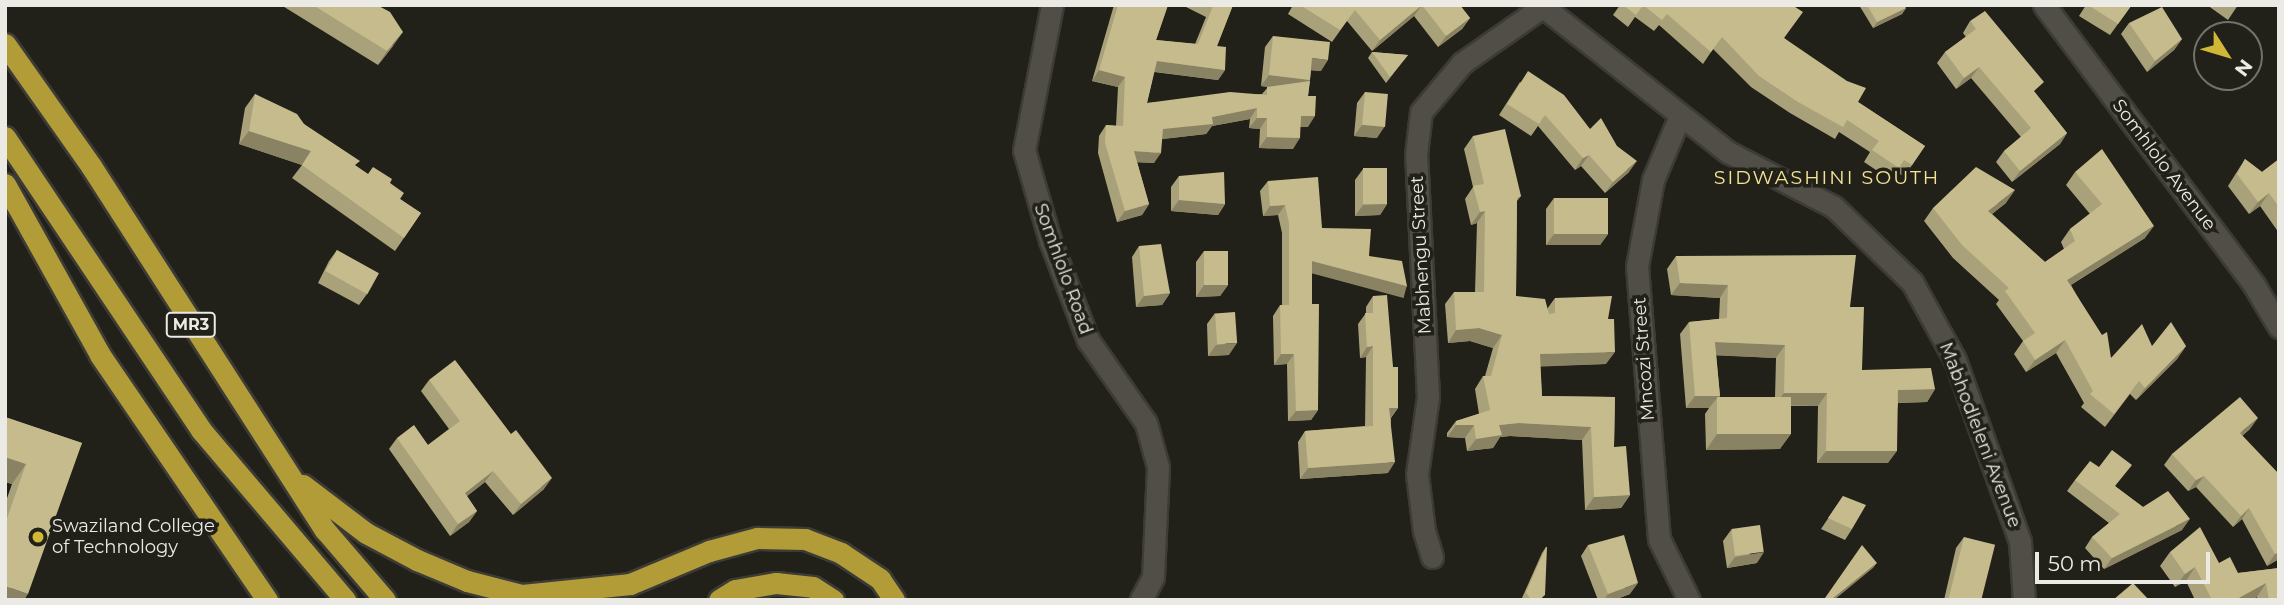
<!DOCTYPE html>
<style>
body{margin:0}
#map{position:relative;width:2284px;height:605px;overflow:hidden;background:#212019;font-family:Montserrat,sans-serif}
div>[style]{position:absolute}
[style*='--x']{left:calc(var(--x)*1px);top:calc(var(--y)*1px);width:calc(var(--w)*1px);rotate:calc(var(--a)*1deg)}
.roads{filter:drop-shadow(2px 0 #3c3b36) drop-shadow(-2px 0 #3c3b36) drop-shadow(0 2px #3c3b36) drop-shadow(0 -2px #3c3b36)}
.minor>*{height:21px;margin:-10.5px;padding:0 10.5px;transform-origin:10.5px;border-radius:10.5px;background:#504e46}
.highway>*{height:21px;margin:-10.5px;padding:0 10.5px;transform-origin:10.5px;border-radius:10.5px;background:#b29c37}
.wall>*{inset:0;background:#a9a179}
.shaded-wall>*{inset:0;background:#8a8363;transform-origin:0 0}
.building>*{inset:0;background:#c5bb8d;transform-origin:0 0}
.dots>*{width:19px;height:19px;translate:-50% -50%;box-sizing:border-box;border:4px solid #212019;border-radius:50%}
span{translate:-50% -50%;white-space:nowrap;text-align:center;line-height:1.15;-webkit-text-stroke:7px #212019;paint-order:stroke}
.shield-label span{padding:2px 5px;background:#212019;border:2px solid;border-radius:5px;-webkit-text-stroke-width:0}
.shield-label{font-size:16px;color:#ebeae5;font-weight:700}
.street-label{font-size:18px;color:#ebeae5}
.poi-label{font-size:18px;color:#ebeae5}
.left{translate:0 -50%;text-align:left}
.neighbourhood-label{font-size:19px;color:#f6e496;letter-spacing:2px}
.frame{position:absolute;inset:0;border:7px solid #ebeae5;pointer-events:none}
.north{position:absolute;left:2193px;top:21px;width:70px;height:70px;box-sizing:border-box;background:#212019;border:2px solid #72716b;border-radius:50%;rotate:127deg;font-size:19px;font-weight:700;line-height:28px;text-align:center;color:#ebeae5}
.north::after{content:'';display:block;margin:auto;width:24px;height:32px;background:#d1b736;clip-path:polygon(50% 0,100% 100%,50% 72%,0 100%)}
.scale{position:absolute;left:2035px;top:552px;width:175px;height:32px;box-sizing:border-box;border:4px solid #ebeae5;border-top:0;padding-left:9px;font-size:21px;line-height:24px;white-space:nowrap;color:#ebeae5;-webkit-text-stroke:5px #212019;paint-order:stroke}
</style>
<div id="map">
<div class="roads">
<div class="minor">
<div style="--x:1052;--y:5;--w:148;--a:100.9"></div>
<div style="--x:1024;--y:150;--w:94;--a:73.9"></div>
<div style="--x:1050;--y:240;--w:107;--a:69.2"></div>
<div style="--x:1088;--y:340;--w:101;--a:55.1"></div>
<div style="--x:1146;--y:423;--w:46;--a:74.7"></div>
<div style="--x:1158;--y:467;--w:110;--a:92.6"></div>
<div style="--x:1153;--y:577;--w:26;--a:118"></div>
<div style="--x:1541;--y:5;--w:238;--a:38.2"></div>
<div style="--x:1728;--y:152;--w:119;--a:27.4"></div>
<div style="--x:1834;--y:207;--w:108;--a:43.9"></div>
<div style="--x:1912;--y:282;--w:89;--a:61.1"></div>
<div style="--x:1955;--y:360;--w:193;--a:70.3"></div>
<div style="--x:2020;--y:542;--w:58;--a:86.1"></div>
<div style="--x:2044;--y:5;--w:350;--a:53.1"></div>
<div style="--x:2254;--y:285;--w:49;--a:59.2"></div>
<div style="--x:1679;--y:118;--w:67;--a:112.8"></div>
<div style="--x:1653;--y:180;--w:87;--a:100.5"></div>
<div style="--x:1637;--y:266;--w:274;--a:85.4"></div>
<div style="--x:1659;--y:539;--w:68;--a:63.8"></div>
<div style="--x:1432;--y:557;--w:27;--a:-107"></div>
<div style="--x:1424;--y:531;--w:57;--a:-97"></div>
<div style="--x:1417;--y:474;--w:78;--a:-81.9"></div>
<div style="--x:1428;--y:397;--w:242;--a:-92.8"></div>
<div style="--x:1416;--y:155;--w:43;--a:-83.4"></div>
<div style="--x:1421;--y:112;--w:64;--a:-50.1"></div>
<div style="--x:1462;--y:63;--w:98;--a:-35"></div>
</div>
<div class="highway">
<div style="--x:5;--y:44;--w:149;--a:54.8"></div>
<div style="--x:91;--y:166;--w:433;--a:57.3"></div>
<div style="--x:325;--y:530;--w:92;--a:49.4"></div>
<div style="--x:5;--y:137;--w:353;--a:56.2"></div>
<div style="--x:201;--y:430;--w:223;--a:49.7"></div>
<div style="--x:5;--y:184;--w:196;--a:60.9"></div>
<div style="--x:100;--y:355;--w:297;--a:55.7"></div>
<div style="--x:303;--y:485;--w:79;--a:37.3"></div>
<div style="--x:366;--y:533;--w:58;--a:27.9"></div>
<div style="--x:417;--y:560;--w:54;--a:22.8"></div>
<div style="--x:467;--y:581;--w:57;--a:14.3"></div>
<div style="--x:522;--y:595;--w:109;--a:-5.8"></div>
<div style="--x:630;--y:584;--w:86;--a:-22.7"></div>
<div style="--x:709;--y:551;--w:50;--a:-15.2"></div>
<div style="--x:757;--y:538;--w:48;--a:1.2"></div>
<div style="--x:805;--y:539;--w:39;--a:21"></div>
<div style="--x:841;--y:553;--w:47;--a:33.7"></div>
<div style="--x:880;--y:579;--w:25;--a:56"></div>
<div style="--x:719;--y:600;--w:19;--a:-32"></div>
<div style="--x:735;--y:590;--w:42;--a:-9.7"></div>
<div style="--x:776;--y:583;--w:37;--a:6"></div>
<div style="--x:813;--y:587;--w:24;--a:33"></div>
</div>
</div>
<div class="wall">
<div style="clip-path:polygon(281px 5px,377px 5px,393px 46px,378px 65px)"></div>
<div style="clip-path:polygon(1114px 5px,1168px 5px,1156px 40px,1195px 44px,1206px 17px,1182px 5px,1233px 5px,1217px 46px,1225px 70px,1218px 80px,1154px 72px,1147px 103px,1262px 94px,1268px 87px,1261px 86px,1265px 47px,1273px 36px,1321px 71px,1311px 70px,1308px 96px,1308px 127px,1300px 127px,1293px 149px,1259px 148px,1260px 129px,1249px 128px,1250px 119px,1212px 126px,1206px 134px,1162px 139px,1154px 163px,1137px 162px,1149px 204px,1142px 215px,1117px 222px,1098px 153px,1099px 136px,1106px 125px,1116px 126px,1118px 87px,1092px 81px)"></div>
<div style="clip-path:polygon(1293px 5px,1463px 5px,1461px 7px,1470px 18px,1462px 29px,1438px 47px,1414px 16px,1372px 51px,1347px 21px,1332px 42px,1288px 14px)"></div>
<div style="clip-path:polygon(1620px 5px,1792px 5px,1784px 38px,1858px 102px,1925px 146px,1904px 177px,1897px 172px,1891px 180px,1864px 162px,1870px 152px,1839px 132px,1835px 139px,1790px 113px,1751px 87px,1713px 49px,1703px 64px,1659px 25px,1654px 31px,1635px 17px,1628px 27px,1613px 15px)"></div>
<div style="clip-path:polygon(1859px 5px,1903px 5px,1906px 8px,1902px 14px,1873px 28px)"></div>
<div style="clip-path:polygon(2086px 5px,2130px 5px,2131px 6px,2110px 35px,2079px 16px)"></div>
<div style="clip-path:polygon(2207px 5px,2238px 5px,2228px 20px)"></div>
<div style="clip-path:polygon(1970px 21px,2036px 94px,2067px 133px,2060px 144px,2012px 182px,1996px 162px,2004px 151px,2021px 137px,1971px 78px,1956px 89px,1937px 63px,1945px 52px,1966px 37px,1963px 33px)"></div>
<div style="clip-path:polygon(2129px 23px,2182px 39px,2174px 50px,2147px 72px,2121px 34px)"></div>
<div style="clip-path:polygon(1372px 52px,1408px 55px,1386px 83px,1368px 58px)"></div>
<div style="clip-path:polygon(1520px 82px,1590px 129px,1629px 172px,1605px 193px,1581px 166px,1575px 170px,1538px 126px,1531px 136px,1499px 115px)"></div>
<div style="clip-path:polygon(1365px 92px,1377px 138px,1354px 136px,1357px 103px)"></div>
<div style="clip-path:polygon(255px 94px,304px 124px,356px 167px,368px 174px,390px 183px,400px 199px,421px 213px,395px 251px,292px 178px,302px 165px,239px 144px,245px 108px)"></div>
<div style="clip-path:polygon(1473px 136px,1521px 196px,1517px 201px,1516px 296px,1547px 309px,1555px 298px,1608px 319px,1606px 364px,1540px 366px,1542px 396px,1615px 397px,1614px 447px,1630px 495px,1621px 508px,1585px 510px,1582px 440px,1510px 436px,1500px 437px,1493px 448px,1467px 451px,1465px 438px,1447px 437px,1447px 433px,1456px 421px,1479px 414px,1475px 389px,1483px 376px,1485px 376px,1493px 348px,1470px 341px,1448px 343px,1445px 304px,1454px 292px,1475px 292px,1477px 223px,1471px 225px,1465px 199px,1473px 187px,1464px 149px)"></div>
<div style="clip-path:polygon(2245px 159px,2262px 172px,2279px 159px,2279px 233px,2260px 206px,2249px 214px,2228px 186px)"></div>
<div style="clip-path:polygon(1363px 169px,1387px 204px,1380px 215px,1355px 216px,1355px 180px)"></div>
<div style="clip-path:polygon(2075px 172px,2145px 238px,2071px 285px,2111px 358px,2152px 346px,2186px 346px,2177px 359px,2136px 400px,2130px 394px,2105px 427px,2081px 407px,2084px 403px,2056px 353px,2026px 372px,2014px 354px,2023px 341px,1996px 304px,1999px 300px,1953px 258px,1924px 221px,1933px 208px,2006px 203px,1992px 214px,2045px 262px,2064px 249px,2061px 242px,2070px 229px,2090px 214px,2066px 185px)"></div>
<div style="clip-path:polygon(1179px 176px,1225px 204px,1218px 215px,1171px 211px,1171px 187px)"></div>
<div style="clip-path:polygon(1268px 181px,1322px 228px,1369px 256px,1407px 286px,1400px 296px,1312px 273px,1312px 304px,1318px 410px,1311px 420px,1288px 421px,1287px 364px,1274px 365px,1273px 316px,1280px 305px,1282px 305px,1282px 233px,1278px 215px,1263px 216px,1260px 191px)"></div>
<div style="clip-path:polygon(1554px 198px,1608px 234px,1600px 245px,1546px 245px,1546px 209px)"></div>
<div style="clip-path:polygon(1139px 246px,1170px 293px,1162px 305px,1136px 307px,1132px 257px)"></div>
<div style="clip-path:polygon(337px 250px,367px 294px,359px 305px,318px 283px,329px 261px)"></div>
<div style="clip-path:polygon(1204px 251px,1228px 285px,1220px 296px,1196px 297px,1196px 262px)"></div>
<div style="clip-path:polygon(evenodd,1676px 256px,1850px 307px,1862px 370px,1935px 389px,1927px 402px,1898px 403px,1888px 463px,1817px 463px,1818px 406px,1791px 406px,1780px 449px,1706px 450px,1705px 414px,1709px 408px,1686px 408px,1680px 334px,1689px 322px,1719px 319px,1720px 298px,1671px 295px,1667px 269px,1676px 256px,1716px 355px,1776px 358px,1775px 398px,1718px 398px,1720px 396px,1716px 355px)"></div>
<div style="clip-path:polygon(1373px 296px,1393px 367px,1398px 408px,1391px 418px,1388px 473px,1300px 479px,1298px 442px,1305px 431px,1365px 426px,1366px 357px,1360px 358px,1358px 324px,1366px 313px,1366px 307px)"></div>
<div style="clip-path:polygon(1215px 313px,1229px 355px,1208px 356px,1207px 324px)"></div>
<div style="clip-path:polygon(429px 380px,544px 489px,513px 515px,485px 482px,467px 496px,477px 511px,469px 522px,450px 536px,389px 449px,397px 438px,428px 445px,449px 429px,421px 391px)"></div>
<div style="clip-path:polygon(5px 417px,82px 443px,5px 600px,5px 504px,12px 484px,5px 482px)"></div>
<div style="clip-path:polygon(2250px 429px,2242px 436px,2279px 559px,2267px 566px,2242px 519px,2233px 527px,2196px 487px,2188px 491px,2164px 465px,2172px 454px)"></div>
<div style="clip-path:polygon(2099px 467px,2116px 487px,2143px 507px,2182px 530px,2104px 569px,2085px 548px,2092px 537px,2109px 523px,2067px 491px,2075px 480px)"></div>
<div style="clip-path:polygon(1843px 496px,1852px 529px,1845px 540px,1821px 529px)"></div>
<div style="clip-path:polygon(1731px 530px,1757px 563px,1727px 568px,1723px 541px)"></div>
<div style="clip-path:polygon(1964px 537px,1982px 600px,1944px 600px,1956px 548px)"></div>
<div style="clip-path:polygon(1588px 545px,1630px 594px,1614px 600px,1598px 600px,1581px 556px)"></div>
<div style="clip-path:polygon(1546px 547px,1542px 600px,1523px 600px,1522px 598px,1542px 553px)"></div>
<div style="clip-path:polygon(2170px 552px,2219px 563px,2238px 573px,2279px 568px,2279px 600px,2257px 600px,2257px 597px,2251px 600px,2195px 600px,2186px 581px,2175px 587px,2160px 566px)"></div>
</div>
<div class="shaded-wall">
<div style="clip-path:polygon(1422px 5px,1414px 16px,1372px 51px,1380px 40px)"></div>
<div style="clip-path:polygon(1906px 8px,1902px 14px,1873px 28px,1877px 22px)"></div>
<div style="clip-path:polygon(1470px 18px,1462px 29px,1438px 47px,1446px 36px)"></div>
<div style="clip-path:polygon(403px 32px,393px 46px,378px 65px,387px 51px)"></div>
<div style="clip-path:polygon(2182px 39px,2174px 50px,2147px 72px,2155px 61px)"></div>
<div style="clip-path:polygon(1312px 58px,1328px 60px,1321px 71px,1304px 70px)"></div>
<div style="clip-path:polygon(1157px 61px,1225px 70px,1218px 80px,1149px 71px)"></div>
<div style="clip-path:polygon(1979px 67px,1971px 78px,1956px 89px,1964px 78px)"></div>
<div style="clip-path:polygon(1099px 70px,1125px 77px,1118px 87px,1092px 81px)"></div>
<div style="clip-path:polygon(1269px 75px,1310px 80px,1302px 91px,1261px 86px)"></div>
<div style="clip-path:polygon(1257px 108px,1250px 119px,1212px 126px,1206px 134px,1155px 140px,1163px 129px,1212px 117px)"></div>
<div style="clip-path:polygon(1301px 116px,1315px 116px,1308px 127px,1293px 127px)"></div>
<div style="clip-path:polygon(1257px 118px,1267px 118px,1260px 129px,1249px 128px)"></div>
<div style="clip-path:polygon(1362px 125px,1385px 126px,1377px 138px,1354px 136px)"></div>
<div style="clip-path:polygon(249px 131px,311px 151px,302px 165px,239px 144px)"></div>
<div style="clip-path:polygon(2067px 133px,2060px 144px,2012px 182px,2020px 171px)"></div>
<div style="clip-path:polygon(1267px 137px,1300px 138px,1293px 149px,1259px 148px)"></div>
<div style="clip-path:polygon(1134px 151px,1161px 153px,1154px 163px,1127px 162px)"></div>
<div style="clip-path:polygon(1589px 155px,1581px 166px,1575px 170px,1583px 158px)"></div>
<div style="clip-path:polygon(1637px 161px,1629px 172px,1605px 193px,1613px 182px)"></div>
<div style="clip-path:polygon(2015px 190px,2006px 203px,1979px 223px,1988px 211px)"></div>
<div style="clip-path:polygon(2269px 193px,2260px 206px,2249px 214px,2258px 202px)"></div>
<div style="clip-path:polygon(1179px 200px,1225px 204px,1218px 215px,1171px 211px)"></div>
<div style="clip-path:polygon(1149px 204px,1142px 215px,1117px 222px,1125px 211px)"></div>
<div style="clip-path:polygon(1387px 204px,1380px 215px,1355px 216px,1363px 205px)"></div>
<div style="clip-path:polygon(1285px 205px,1278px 215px,1263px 216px,1270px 206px)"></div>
<div style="clip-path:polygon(1485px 211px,1477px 223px,1471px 225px,1480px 212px)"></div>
<div style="clip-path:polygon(2154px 226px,2145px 238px,2058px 293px,2067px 280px)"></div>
<div style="clip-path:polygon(1554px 234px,1608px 234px,1600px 245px,1546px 245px)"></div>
<div style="left:1312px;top:261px;width:98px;height:12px;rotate:15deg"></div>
<div style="clip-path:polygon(1680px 283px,1728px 285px,1720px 298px,1671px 295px)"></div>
<div style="clip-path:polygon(1204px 285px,1228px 285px,1220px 296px,1196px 297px)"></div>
<div style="clip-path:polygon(1170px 293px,1162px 305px,1136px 307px,1144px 296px)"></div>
<div style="clip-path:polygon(1479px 328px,1502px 335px,1493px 348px,1470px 341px,1448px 343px,1456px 330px)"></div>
<div style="clip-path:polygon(2065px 340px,2056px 353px,2026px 372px,2035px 360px)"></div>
<div style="clip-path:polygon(1715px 342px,1785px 345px,1776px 358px,1706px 355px)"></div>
<div style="clip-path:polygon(1237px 343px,1229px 355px,1208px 356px,1216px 345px)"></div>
<div style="clip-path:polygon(1373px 346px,1366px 357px,1360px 358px,1367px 347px)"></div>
<div style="clip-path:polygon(2186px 346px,2177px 359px,2136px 400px,2145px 388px)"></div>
<div style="clip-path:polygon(1615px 352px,1606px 364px,1531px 367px,1540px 354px)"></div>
<div style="clip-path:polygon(1281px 354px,1294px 354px,1287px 364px,1274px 365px)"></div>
<div style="clip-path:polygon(1935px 389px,1927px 402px,1889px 403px,1898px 390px)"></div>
<div style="clip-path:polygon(1784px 393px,1827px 393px,1818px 406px,1775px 405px)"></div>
<div style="clip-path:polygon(1695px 396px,1720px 396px,1717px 401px,1717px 398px,1709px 408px,1686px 408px)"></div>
<div style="clip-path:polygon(1389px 408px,1398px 408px,1390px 418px)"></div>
<div style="clip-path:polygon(1318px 410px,1311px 420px,1288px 421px,1296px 411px)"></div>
<div style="clip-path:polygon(2258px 418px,2250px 429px,2232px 444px,2240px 433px)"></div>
<div style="clip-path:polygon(1519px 423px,1591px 427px,1582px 440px,1510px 436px,1500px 437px,1493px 448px,1467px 451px,1476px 439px,1499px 425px)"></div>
<div style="clip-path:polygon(1456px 425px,1474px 425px,1465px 438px,1447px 437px)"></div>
<div style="clip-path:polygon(1717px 434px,1791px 434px,1780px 449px,1706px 450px)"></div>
<div style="clip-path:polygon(1826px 451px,1897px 451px,1888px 463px,1817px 463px)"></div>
<div style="clip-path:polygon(5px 457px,26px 464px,12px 484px,5px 482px)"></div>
<div style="clip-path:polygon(1395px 462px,1388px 473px,1300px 479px,1308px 468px)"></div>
<div style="clip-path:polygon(493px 471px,485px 482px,457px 504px,465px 493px)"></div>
<div style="clip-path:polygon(2204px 476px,2196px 487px,2188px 491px,2196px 480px)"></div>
<div style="clip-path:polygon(552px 478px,544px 489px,513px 515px,521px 504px)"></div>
<div style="clip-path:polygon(1630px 495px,1621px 508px,1585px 510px,1594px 497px)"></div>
<div style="clip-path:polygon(2249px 508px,2242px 519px,2233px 527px,2241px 516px)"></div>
<div style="clip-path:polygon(477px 511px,469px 522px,450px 536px,458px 524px)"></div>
<div style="clip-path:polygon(2190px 519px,2182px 530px,2104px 569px,2112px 558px)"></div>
<div style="clip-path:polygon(1764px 552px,1757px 563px,1727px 568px,1735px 557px)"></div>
<div style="clip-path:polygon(2279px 552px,2279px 559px,2267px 566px,2275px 554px)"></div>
<div style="clip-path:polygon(1877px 563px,1873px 568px,1834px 600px,1831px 600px)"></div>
<div style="clip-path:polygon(2195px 567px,2186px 581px,2175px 587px,2185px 574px)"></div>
<div style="clip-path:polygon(1638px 583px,1630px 594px,1614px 600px,1604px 600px,1608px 594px)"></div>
<div style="clip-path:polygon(2266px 583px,2257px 597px,2251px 600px,2235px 600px)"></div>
<div style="clip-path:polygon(5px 586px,28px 594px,24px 600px,5px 600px)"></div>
</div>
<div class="building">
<div style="clip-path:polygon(313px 5px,377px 5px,390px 12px,403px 32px,387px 51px)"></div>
<div style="clip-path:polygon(1118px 5px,1168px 5px,1156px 40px,1198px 44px,1213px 6px,1211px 5px,1233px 5px,1217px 46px,1226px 47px,1225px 70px,1157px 61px,1147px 103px,1230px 92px,1267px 95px,1267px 87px,1310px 81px,1308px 96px,1316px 96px,1315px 116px,1301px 116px,1300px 138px,1267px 137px,1267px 118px,1257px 118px,1257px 108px,1212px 117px,1213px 124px,1163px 129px,1161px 153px,1134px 151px,1149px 204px,1125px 211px,1105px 143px,1106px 125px,1123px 126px,1125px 77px,1099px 70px)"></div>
<div style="clip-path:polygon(1300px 5px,1422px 5px,1380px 40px,1355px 10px,1340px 30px)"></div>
<div style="clip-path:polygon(1422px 5px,1460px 5px,1470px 18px,1446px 36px)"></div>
<div style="clip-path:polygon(1623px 5px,1792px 5px,1803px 12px,1784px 38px,1847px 81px,1866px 88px,1858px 102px,1925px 146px,1912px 165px,1904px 160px,1899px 168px,1872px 150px,1879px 141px,1847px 120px,1843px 127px,1798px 102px,1759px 76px,1722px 37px,1711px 52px,1667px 14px,1662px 20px,1643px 5px,1636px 15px)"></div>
<div style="clip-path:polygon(1867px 5px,1903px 5px,1906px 8px,1877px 22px)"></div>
<div style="clip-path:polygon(2088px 5px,2130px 5px,2131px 6px,2118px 24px)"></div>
<div style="clip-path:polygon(2162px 7px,2182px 39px,2155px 61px,2129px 23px)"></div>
<div style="clip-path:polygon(1985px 11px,2044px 82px,2034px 91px,2067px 133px,2020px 171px,2004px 151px,2031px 128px,1979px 67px,1964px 78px,1945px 52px,1976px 29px,1970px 21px)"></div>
<div style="clip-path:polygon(1273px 36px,1330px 42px,1328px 60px,1312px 58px,1310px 80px,1269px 75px)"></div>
<div style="clip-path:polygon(1372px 52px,1408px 55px,1390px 77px)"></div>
<div style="clip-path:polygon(1528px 71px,1564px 95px,1590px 129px,1601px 118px,1617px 146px,1637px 161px,1613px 182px,1589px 155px,1583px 158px,1545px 115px,1539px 124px,1507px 104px)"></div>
<div style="left:1365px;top:92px;width:23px;height:33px;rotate:5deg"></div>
<div style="clip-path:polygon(255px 94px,297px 114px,304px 124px,360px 161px,355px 165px,368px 174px,373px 167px,392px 179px,390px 183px,404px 193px,400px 199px,421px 213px,404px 238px,302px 165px,311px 151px,249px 131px)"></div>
<div style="clip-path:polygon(1505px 129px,1521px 196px,1517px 198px,1516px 296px,1545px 299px,1549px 314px,1555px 313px,1555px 298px,1612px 296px,1608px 319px,1614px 319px,1615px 352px,1540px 354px,1542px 396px,1615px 397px,1614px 447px,1626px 446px,1630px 495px,1594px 497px,1591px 427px,1519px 423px,1499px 425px,1502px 435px,1476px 439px,1474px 425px,1456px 425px,1456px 421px,1490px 410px,1483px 376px,1491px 376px,1502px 335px,1479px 328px,1456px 330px,1454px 292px,1484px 292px,1485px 211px,1480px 212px,1473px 186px,1484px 184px,1473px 136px)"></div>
<div style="clip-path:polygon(2102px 149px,2154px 226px,2067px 280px,2102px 335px,2107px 332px,2111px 358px,2142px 324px,2152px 346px,2171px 322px,2186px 346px,2145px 388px,2139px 381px,2114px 414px,2090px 394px,2093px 391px,2065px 340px,2035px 360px,2023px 341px,2035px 333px,2005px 291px,2009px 288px,1962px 245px,1933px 208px,1976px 167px,2015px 190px,1988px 211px,2045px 262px,2075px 241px,2070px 229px,2102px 204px,2075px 172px)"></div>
<div style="clip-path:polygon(2245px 159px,2262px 172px,2279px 159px,2279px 207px,2269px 193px,2258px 202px,2237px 174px)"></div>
<div style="left:1387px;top:168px;width:36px;height:24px;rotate:90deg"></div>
<div style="clip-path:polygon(1224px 172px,1225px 204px,1179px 200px,1179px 176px)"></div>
<div style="clip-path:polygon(1318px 177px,1322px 228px,1371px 229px,1369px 256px,1402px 261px,1407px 286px,1312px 261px,1312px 304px,1319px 304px,1318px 410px,1296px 411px,1294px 354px,1281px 354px,1280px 305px,1289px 305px,1289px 223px,1285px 205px,1270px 206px,1268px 181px)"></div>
<div style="left:1554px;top:198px;width:54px;height:36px"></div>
<div style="clip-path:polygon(1161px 244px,1170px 293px,1144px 296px,1139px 246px)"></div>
<div style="left:337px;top:250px;width:48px;height:24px;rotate:29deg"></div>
<div style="left:1204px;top:251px;width:24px;height:34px"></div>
<div style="clip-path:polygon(1856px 255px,1850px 307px,1864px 307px,1862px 370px,1931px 368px,1935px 389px,1898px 390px,1897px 451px,1826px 451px,1827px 393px,1784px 393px,1785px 345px,1715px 342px,1720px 396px,1695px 396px,1689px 322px,1727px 318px,1728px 285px,1680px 283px,1676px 256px)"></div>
<div style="clip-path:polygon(1387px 295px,1393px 367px,1398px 367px,1398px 408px,1389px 408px,1395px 462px,1308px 468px,1305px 431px,1373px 426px,1373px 346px,1367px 347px,1365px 313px,1373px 313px,1373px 296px)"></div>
<div style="left:1235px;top:312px;width:31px;height:20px;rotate:86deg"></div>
<div style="clip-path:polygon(455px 360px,511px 434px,516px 430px,552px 478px,521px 504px,493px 471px,465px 493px,477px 511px,458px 524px,397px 438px,414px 425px,428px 445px,460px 421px,429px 380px)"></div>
<div style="left:1791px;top:397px;width:37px;height:74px;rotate:90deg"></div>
<div style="clip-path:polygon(2240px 397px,2258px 418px,2240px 433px,2279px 474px,2279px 552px,2275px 554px,2249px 508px,2241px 516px,2204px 476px,2196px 480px,2172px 454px)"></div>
<div style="clip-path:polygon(5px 417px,82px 443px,28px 594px,5px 586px,5px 524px,26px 464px,5px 457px)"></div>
<div style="clip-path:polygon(2112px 450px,2132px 465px,2115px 486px,2143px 507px,2168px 491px,2190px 519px,2112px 558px,2092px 537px,2120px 514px,2075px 480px,2090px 461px,2099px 467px)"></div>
<div style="clip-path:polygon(1843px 496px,1866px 505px,1852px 529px,1828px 518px)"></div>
<div style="left:1760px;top:525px;width:27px;height:29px;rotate:82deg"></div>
<div style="clip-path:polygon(2200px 527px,2219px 563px,2230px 557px,2238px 573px,2279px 568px,2279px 600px,2269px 600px,2266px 583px,2235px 600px,2212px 600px,2195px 567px,2185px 574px,2170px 552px)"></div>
<div style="clip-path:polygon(1624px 535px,1638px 583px,1608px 594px,1588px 545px)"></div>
<div style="left:1964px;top:537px;width:32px;height:65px;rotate:14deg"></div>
<div style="clip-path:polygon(1862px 545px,1877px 563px,1831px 600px,1827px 600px,1825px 598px)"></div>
<div style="clip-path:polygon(1546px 547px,1547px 547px,1545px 595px,1539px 600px,1531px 600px,1526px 592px)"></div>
<div style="clip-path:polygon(2133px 583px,2149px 600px,2113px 600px)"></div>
</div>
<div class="dots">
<div style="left:38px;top:537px;background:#d1b736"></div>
</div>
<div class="shield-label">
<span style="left:191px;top:325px">MR3</span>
</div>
<div class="street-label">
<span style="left:2164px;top:165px;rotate:53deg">Somhlolo Avenue</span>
<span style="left:1421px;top:255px;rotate:-93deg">Mabhengu Street</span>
<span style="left:1063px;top:269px;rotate:70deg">Somhlolo Road</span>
<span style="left:1644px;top:359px;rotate:-94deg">Mncozi Street</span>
<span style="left:1980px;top:435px;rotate:69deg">Mabhodleleni Avenue</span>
</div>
<div class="poi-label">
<span class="left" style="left:52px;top:537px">Swaziland College<br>of Technology</span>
</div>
<div class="neighbourhood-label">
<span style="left:1827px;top:178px">SIDWASHINI SOUTH</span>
</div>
<div class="frame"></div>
<div class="north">N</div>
<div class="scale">50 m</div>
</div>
